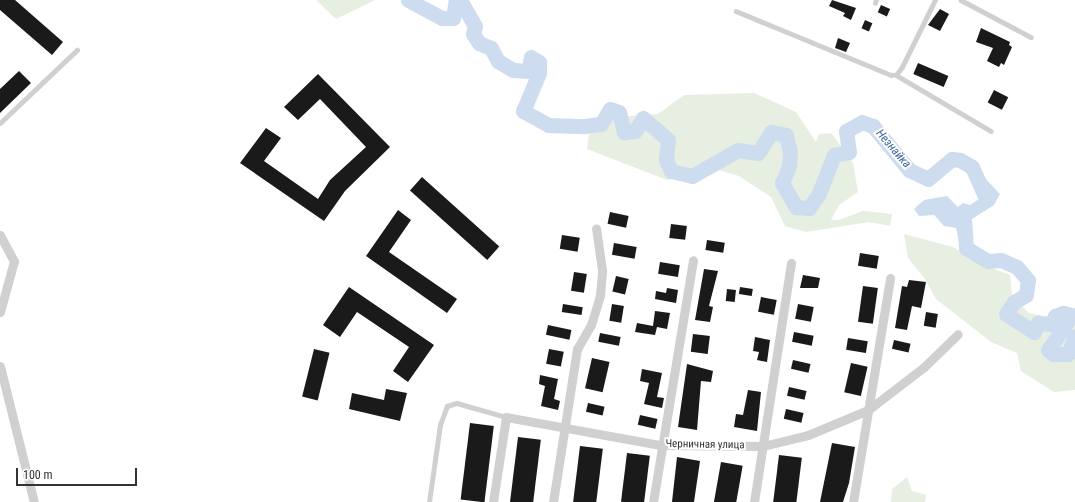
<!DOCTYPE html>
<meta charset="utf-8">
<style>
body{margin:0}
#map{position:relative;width:1075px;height:502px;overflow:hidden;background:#fff;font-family:"Roboto Condensed",sans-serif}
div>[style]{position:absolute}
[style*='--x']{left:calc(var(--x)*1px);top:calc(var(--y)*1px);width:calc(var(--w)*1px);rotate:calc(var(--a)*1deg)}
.green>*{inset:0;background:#e6efe1}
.water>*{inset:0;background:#cddcef}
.river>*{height:15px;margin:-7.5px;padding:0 7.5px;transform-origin:7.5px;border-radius:7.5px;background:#cddcef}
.building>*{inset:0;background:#1a1a1a;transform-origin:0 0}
.lane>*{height:4.5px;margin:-2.25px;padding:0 2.25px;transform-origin:2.25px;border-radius:2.25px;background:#d0d0d0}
.street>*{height:9px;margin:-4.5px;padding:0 4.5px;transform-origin:4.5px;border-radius:4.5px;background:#d0d0d0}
span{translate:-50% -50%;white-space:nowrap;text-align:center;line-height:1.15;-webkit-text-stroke:4px #fff;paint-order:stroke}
.street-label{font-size:11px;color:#333}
.water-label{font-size:12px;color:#3b669a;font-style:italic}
.scale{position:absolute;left:16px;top:468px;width:121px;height:18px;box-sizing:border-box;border:2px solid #333;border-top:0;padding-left:5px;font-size:12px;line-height:14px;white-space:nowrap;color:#333;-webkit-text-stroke:3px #fff;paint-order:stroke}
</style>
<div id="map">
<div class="green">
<div style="clip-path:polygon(316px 0,375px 0,336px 19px)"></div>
<div style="clip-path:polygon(754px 93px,796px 112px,816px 142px,819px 134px,831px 133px,853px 163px,858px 192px,839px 205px,831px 220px,839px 220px,863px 211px,892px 214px,890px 226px,869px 222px,806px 232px,785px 226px,771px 197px,739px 176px,715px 169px,667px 180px,587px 149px,591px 119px,658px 114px,684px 95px)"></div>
<div style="clip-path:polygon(904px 234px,953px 247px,981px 264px,1010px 275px,1012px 296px,1029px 313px,1075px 323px,1075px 390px,1054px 392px,1021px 371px,1017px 353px,991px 342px,936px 299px,925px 279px,908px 258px)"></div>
<div style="clip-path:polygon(907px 477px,912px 491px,926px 495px,925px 502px,891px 502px,892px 489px)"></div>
</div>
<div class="water">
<div style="clip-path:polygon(981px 174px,1000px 194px,994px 205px,972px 219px,967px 235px,959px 242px,956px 228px,944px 226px,934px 215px,919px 216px,914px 209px,924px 200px,947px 196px,958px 207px,963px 203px,970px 205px,979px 199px,974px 175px)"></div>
</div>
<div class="river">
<div style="--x:408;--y:0;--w:38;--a:28"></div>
<div style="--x:442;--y:18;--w:11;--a:0"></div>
<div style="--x:453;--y:18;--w:18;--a:-81"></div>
<div style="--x:460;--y:0;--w:30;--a:60"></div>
<div style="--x:475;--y:26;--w:8;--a:104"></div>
<div style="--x:473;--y:34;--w:11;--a:56"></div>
<div style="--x:479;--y:43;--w:13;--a:23"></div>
<div style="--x:491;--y:48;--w:15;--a:62"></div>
<div style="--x:498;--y:61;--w:17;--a:31"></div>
<div style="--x:513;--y:70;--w:15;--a:4"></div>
<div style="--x:528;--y:71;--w:14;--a:-78"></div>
<div style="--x:531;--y:57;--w:9;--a:32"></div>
<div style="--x:539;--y:62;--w:11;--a:90"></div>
<div style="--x:539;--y:73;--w:41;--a:112.8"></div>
<div style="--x:523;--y:111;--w:29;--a:29"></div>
<div style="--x:548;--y:125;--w:36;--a:2"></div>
<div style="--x:584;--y:126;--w:17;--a:-7"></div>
<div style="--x:601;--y:124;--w:17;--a:-59"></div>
<div style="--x:610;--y:109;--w:9;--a:18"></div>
<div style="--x:619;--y:112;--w:21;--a:76"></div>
<div style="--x:624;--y:132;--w:11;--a:-5"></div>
<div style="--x:635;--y:131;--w:15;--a:-58"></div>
<div style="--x:643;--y:118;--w:33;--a:41"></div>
<div style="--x:668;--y:140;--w:20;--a:96"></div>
<div style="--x:666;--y:160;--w:12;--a:66"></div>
<div style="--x:671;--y:171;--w:22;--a:13"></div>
<div style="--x:692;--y:176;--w:53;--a:-29.5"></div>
<div style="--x:738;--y:150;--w:20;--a:9"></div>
<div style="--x:758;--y:153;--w:25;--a:-58"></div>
<div style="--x:771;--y:132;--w:15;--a:11"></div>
<div style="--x:786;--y:135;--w:17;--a:77"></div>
<div style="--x:790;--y:152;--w:14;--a:94"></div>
<div style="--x:789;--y:166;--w:18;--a:112"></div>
<div style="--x:782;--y:183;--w:28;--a:60"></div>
<div style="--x:796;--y:207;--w:13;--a:4"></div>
<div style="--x:809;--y:208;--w:18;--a:-56"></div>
<div style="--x:819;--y:193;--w:41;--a:-68.5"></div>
<div style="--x:834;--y:155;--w:15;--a:-11"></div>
<div style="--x:849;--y:152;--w:21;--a:-98"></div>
<div style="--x:846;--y:131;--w:18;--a:-29"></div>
<div style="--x:862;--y:122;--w:12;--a:20"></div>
<div style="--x:873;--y:126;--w:57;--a:50.7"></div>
<div style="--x:909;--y:170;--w:21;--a:25"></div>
<div style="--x:928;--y:179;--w:31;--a:-40"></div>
<div style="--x:952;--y:159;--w:8;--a:7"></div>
<div style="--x:960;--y:160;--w:14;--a:30"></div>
<div style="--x:972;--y:167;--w:30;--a:66"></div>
<div style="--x:964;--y:219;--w:29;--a:86"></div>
<div style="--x:966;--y:248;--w:26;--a:31"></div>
<div style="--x:988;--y:261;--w:13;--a:-4"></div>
<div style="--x:1001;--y:260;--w:17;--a:24"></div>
<div style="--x:1017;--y:267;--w:17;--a:50"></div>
<div style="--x:1028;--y:280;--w:15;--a:98"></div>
<div style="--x:1026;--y:295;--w:14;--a:150"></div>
<div style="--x:1014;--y:302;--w:14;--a:124"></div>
<div style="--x:1006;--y:314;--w:33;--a:33"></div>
<div style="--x:1034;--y:332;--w:10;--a:-66"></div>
<div style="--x:1038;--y:323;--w:13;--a:4"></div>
<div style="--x:1051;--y:324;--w:9;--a:-63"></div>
<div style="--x:1055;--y:316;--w:9;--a:-21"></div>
<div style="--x:1063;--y:313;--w:9;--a:13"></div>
<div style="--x:1072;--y:315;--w:42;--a:124.4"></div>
<div style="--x:1048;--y:350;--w:6;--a:39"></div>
<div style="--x:1053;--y:354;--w:15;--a:0"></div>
<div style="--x:1068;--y:354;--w:19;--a:-69"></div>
</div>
<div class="building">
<div style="clip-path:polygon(0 0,15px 0,63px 42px,52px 55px,0 10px)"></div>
<div style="clip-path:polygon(832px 0,856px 8px,851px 20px,843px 16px,845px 13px,829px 6px)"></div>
<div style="left:881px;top:5px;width:10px;height:8px;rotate:24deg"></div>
<div style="clip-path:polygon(940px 9px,949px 14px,940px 31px,928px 25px)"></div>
<div style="left:865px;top:20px;width:8px;height:9px;rotate:23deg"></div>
<div style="clip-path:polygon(981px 28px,1010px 42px,1009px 45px,1012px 47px,1004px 65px,1001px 63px,999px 67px,987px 61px,993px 48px,976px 42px)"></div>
<div style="clip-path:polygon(838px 38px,850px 43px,846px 52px,835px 48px)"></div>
<div style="left:918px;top:63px;width:33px;height:12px;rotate:23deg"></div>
<div style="clip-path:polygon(19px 71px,31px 83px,0 113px,0 89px)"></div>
<div style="clip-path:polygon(318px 74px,390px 147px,345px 191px,324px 221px,240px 163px,266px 128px,281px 138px,264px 161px,318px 199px,330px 180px,366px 147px,320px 99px,298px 120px,284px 107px)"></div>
<div style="left:994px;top:90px;width:16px;height:14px;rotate:27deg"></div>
<div style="left:422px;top:177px;width:104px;height:18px;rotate:42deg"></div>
<div style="clip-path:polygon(398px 210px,411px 220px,389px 252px,457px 299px,447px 313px,366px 256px)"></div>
<div style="left:610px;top:212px;width:19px;height:12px;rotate:12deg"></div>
<div style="left:671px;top:224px;width:16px;height:14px;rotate:7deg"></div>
<div style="left:562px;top:235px;width:18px;height:14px;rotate:9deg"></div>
<div style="left:707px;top:240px;width:18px;height:10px;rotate:9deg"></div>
<div style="left:614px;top:243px;width:23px;height:12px;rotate:10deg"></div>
<div style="left:860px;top:253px;width:19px;height:13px;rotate:9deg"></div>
<div style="left:660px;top:262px;width:20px;height:12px;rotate:9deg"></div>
<div style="clip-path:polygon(704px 269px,718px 271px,709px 306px,713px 307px,710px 322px,695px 320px)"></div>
<div style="left:574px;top:272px;width:13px;height:19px;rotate:9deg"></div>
<div style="clip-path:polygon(803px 275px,820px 278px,818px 288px,800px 288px)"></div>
<div style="left:616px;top:276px;width:13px;height:16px;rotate:13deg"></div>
<div style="clip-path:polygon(909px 280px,926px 282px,921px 308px,912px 306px,907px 330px,895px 328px,902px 286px,907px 287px)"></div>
<div style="left:863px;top:286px;width:15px;height:36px;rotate:8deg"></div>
<div style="clip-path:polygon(349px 287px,434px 345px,408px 382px,393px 371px,409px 347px,357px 312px,340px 337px,323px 325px)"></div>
<div style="left:740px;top:287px;width:13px;height:7px;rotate:9deg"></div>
<div style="clip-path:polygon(667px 288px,678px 290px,676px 303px,655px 299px,656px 291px,666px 293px)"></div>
<div style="left:727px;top:289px;width:9px;height:12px;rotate:6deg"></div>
<div style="left:761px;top:297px;width:16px;height:15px;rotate:11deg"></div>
<div style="left:563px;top:304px;width:20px;height:8px;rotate:9deg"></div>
<div style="left:612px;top:304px;width:12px;height:17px;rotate:9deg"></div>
<div style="left:798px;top:304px;width:16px;height:15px;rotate:11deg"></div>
<div style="clip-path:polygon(655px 311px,670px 313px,667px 329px,657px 327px,655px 335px,635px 332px,637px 323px,653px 326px)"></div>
<div style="left:926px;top:312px;width:12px;height:14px;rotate:9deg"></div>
<div style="left:548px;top:325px;width:24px;height:10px;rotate:12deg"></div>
<div style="left:794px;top:332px;width:20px;height:10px;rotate:11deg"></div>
<div style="left:600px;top:333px;width:21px;height:9px;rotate:11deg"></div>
<div style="left:693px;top:334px;width:17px;height:18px;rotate:7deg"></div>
<div style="clip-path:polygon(755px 337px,770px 340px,767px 362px,757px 360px,759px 352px,753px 351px)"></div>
<div style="left:848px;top:338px;width:20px;height:12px;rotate:9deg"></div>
<div style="left:894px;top:340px;width:17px;height:9px;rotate:13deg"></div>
<div style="left:314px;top:349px;width:16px;height:49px;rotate:14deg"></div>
<div style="left:549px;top:349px;width:15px;height:15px;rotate:11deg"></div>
<div style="left:592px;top:358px;width:18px;height:31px;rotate:13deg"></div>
<div style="left:793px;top:360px;width:18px;height:9px;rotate:13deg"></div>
<div style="left:851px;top:363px;width:17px;height:30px;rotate:13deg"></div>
<div style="clip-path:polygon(687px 364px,713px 371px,711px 382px,701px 381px,697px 430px,678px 427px)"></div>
<div style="clip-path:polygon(642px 369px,662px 373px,657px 397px,664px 398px,662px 408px,644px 404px,649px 383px,640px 381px)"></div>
<div style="clip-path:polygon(540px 375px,558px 379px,554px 399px,560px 401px,558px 410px,541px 406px,545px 386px,539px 384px)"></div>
<div style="left:789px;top:387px;width:18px;height:9px;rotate:13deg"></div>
<div style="clip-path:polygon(386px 389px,407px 393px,400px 421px,349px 409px,352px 393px,384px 400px)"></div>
<div style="clip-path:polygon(748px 390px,761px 392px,757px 431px,734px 427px,736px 414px,743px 415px)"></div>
<div style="left:588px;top:403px;width:17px;height:9px;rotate:13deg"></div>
<div style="left:786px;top:409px;width:18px;height:10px;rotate:13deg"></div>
<div style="left:640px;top:415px;width:18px;height:10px;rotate:13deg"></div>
<div style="left:470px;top:423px;width:24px;height:77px;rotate:7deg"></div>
<div style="left:518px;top:437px;width:23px;height:66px;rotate:7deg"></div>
<div style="clip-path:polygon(832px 443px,855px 447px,849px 483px,843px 502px,820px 502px)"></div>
<div style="left:580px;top:446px;width:23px;height:57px;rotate:7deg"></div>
<div style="left:627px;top:453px;width:23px;height:49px;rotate:7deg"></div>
<div style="left:779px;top:455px;width:23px;height:48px;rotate:7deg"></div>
<div style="clip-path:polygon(677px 457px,700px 461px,694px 502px,672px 502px)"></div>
<div style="left:721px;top:462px;width:22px;height:41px;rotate:10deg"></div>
</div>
<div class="lane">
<div style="--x:961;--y:0;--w:79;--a:27.9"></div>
<div style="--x:875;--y:3;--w:3;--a:-72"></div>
<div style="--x:736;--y:11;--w:168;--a:22.4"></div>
<div style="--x:891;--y:75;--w:5;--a:0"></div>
<div style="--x:896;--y:75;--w:10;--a:-53"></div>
<div style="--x:902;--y:67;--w:75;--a:-63.8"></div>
<div style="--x:896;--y:75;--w:110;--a:30.5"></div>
<div style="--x:0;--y:123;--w:106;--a:-43.5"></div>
<div style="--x:429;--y:502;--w:78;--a:-81.9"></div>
<div style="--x:440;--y:425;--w:20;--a:-70"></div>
<div style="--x:447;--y:406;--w:10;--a:-17"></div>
<div style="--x:457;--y:403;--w:51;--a:15.9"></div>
</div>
<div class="street">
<div style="--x:0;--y:235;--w:30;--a:62"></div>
<div style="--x:14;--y:261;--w:53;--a:105.4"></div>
<div style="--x:0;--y:366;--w:140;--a:76"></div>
<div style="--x:493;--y:502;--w:86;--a:-81.3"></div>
<div style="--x:506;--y:417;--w:157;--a:10.3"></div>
<div style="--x:660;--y:445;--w:103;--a:0.6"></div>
<div style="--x:763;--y:446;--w:46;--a:-13.7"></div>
<div style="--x:808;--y:435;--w:65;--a:-22.6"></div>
<div style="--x:868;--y:410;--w:71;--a:-37.5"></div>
<div style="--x:924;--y:367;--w:47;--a:-44.1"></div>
<div style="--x:553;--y:502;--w:155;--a:-81.1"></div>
<div style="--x:577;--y:349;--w:28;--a:-60"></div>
<div style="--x:591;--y:325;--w:31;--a:-73"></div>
<div style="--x:600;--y:295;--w:25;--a:-85"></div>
<div style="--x:602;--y:270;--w:42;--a:-98.1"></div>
<div style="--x:653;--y:502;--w:245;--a:-80.6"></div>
<div style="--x:754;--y:502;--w:242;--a:-81.2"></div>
<div style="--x:853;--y:502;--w:227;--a:-80.6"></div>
</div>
<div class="street-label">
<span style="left:705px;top:445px;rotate:1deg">Черничная улица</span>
</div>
<div class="water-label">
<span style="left:893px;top:149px;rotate:49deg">Незнайка</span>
</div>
<div class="scale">100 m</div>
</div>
